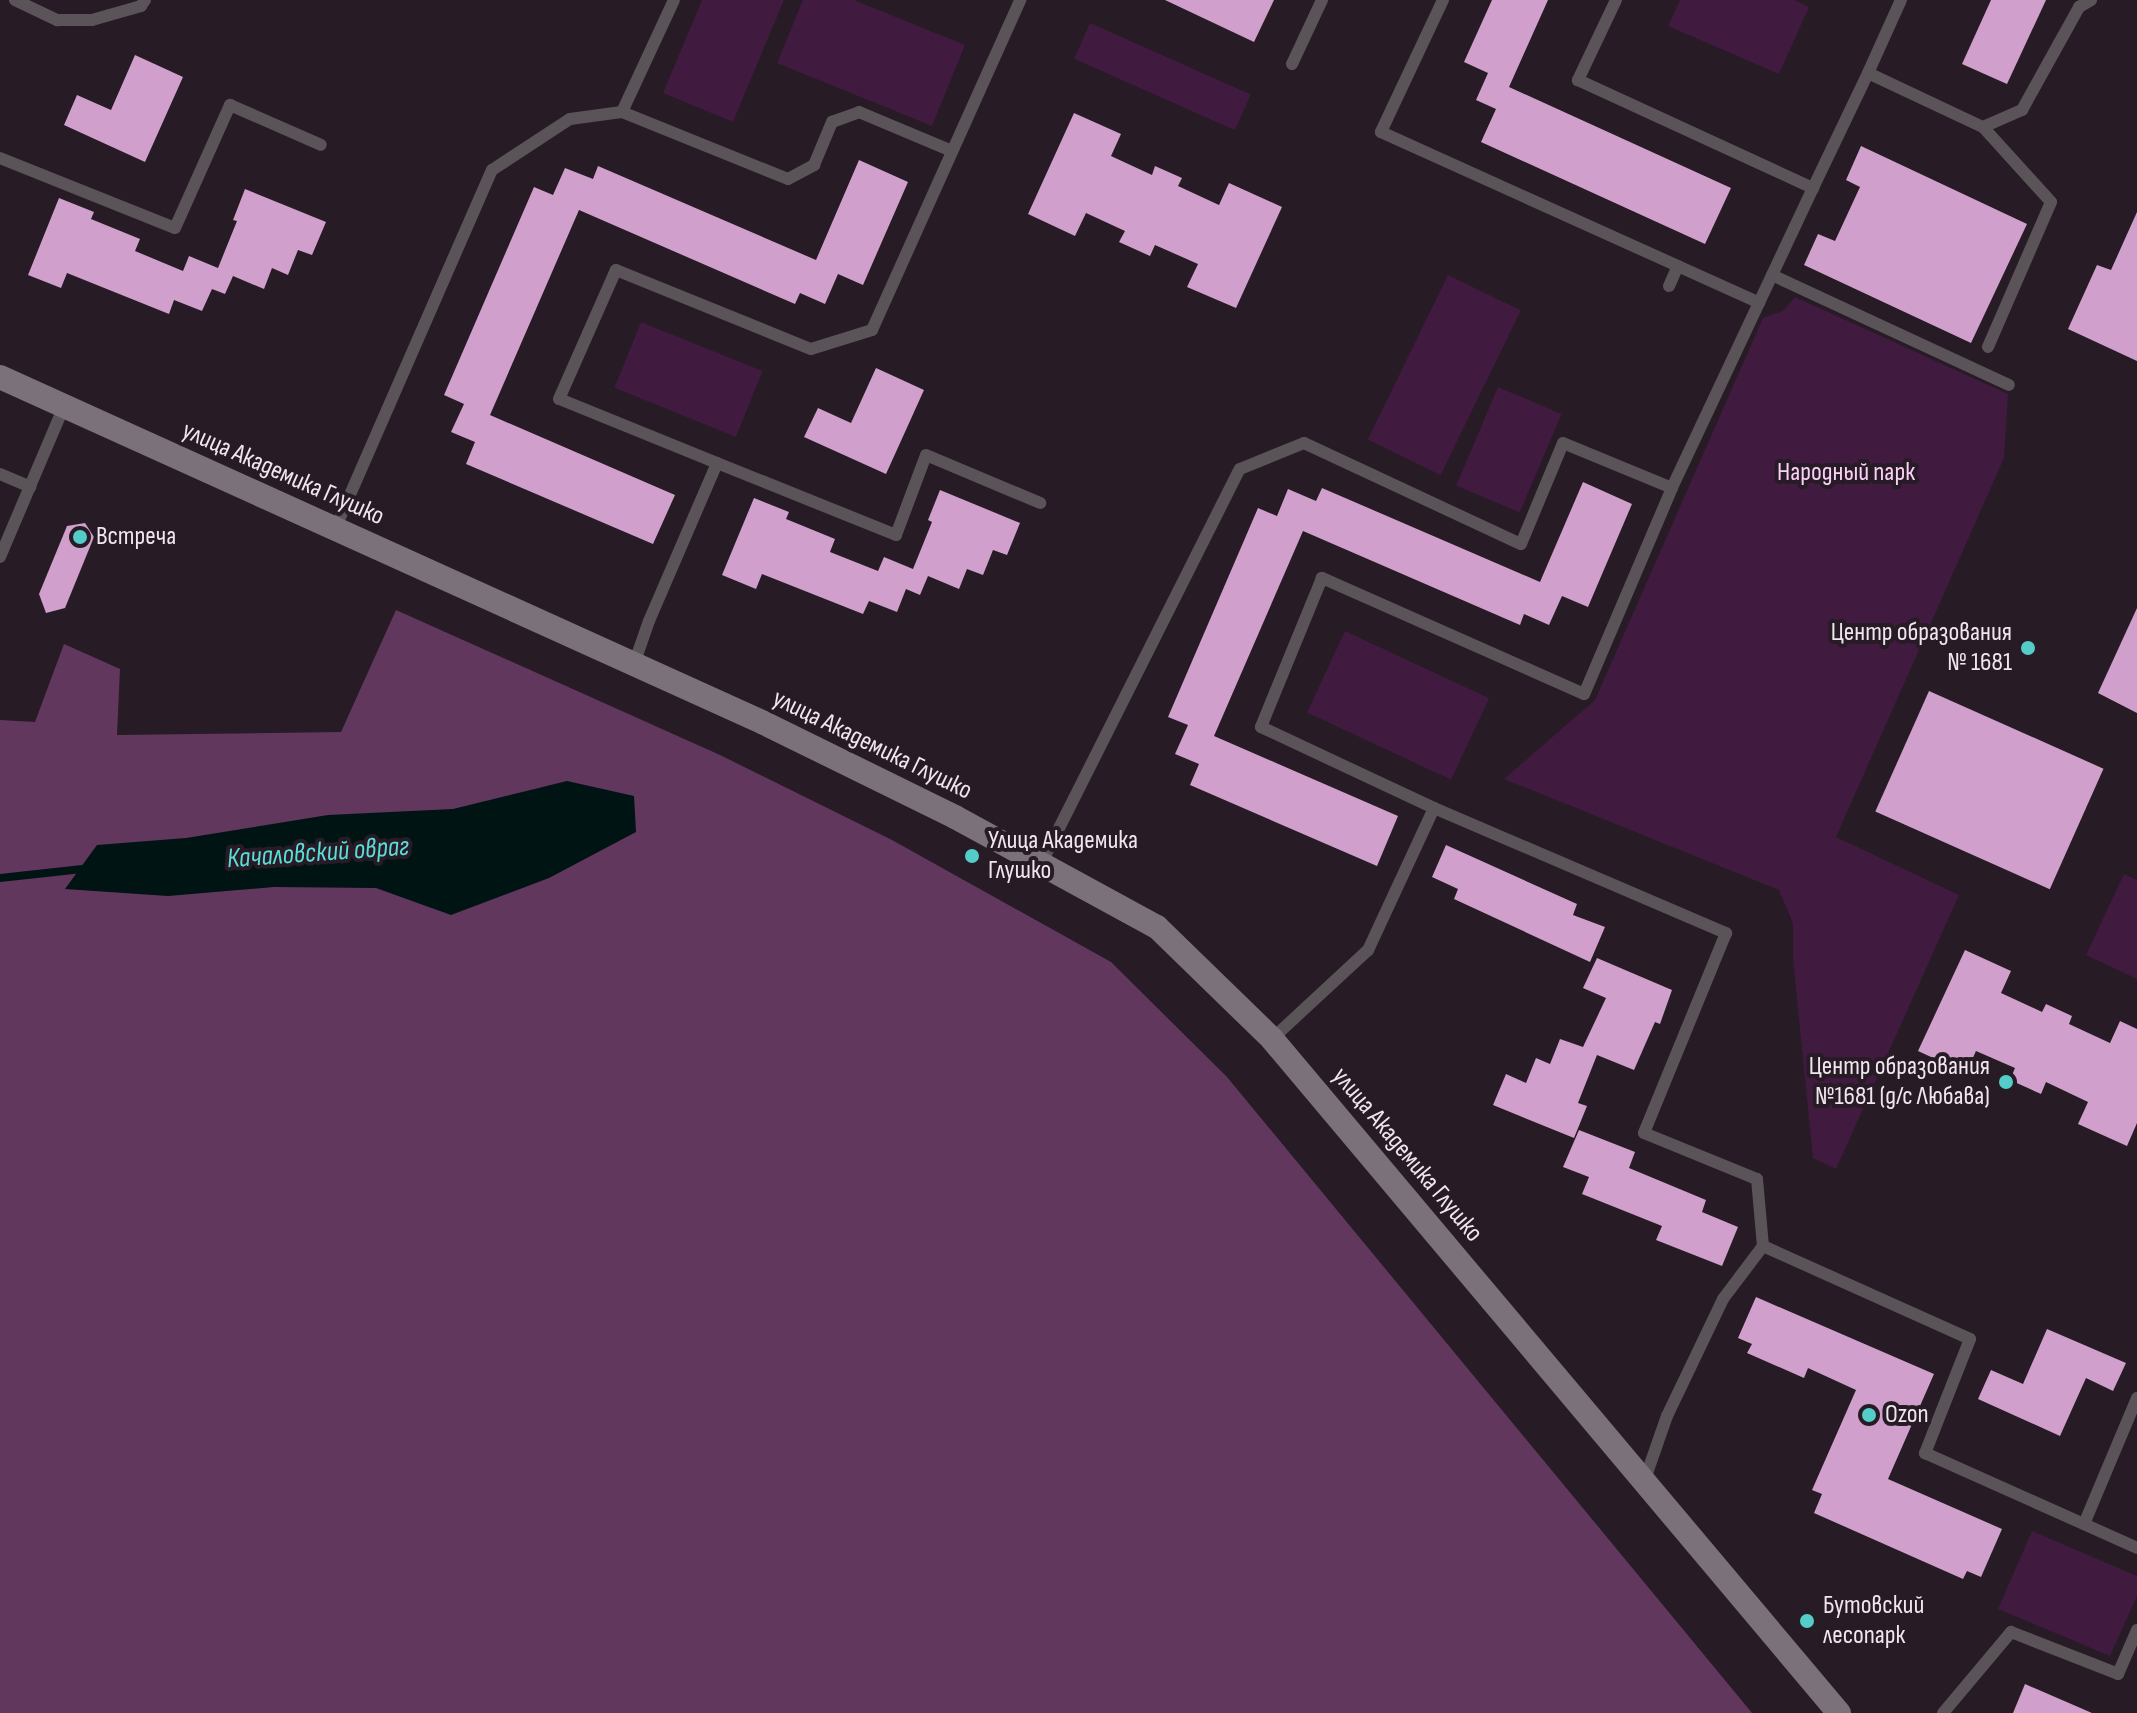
<!DOCTYPE html>
<meta charset="utf-8">
<style>
body{margin:0}
#map{position:relative;width:2137px;height:1713px;overflow:hidden;background:#271b26;font-family:"Sofia Sans Condensed",sans-serif}
div>[style]{position:absolute}
[style*='--x']{left:calc(var(--x)*1px);top:calc(var(--y)*1px);width:calc(var(--w)*1px);rotate:calc(var(--a)*1deg)}
.green>*{inset:0;background:#411a40;transform-origin:0 0}
.forest>*{inset:0;background:#61375e}
.water>*{inset:0;background:#001413}
.stream>*{height:8px;margin:-4px;padding:0 4px;transform-origin:4px;border-radius:4px;background:#001413}
.building>*{inset:0;background:#d09fcc;transform-origin:0 0}
.lane>*{height:12px;margin:-6px;padding:0 6px;transform-origin:6px;border-radius:6px;background:#5a5459}
.secondary>*{height:24px;margin:-12px;padding:0 12px;transform-origin:12px;border-radius:12px;background:#7b717a}
.dots>*{width:22px;height:22px;translate:-50% -50%;box-sizing:border-box;border:4px solid #271b26;border-radius:50%}
span{translate:-50% -50%;white-space:nowrap;text-align:center;line-height:1.15;-webkit-text-stroke:8px #271b26;paint-order:stroke}
.park-label{font-size:26px;color:#fad0f6}
.street-label{font-size:26px;color:#efe6ee}
.poi-label{font-size:26px;color:#efe6ee}
.left{translate:0 -50%;text-align:left}
.right{translate:-100% -50%;text-align:right}
.water-label{font-size:28px;color:#5bddd7;font-style:italic}
</style>
<div id="map">
<div class="green">
<div style="clip-path:polygon(702px 0,784px 0,733px 122px,663px 93px)"></div>
<div style="clip-path:polygon(803px 0,854px 0,965px 45px,932px 126px,777px 63px)"></div>
<div style="clip-path:polygon(1680px 0,1794px 0,1809px 7px,1779px 74px,1668px 26px)"></div>
<div style="left:1090px;top:23px;width:176px;height:39px;rotate:24deg"></div>
<div style="left:1448px;top:275px;width:81px;height:183px;rotate:26deg"></div>
<div style="clip-path:polygon(1795px 297px,2008px 394px,2004px 458px,1836px 837px,1959px 895px,1836px 1169px,1813px 1158px,1793px 959px,1793px 923px,1779px 890px,1504px 779px,1595px 700px,1763px 318px,1783px 311px)"></div>
<div style="left:641px;top:322px;width:131px;height:71px;rotate:22deg"></div>
<div style="left:1498px;top:387px;width:69px;height:107px;rotate:23deg"></div>
<div style="left:1345px;top:631px;width:159px;height:90px;rotate:25deg"></div>
<div style="clip-path:polygon(2124px 874px,2137px 880px,2137px 979px,2086px 955px)"></div>
<div style="clip-path:polygon(2032px 1531px,2137px 1576px,2137px 1596px,2110px 1656px,1998px 1609px)"></div>
</div>
<div class="forest">
<div style="clip-path:polygon(396px 610px,720px 755px,892px 840px,1111px 962px,1227px 1077px,1752px 1713px,0 1713px,0 720px,35px 722px,64px 644px,120px 669px,117px 735px,341px 732px)"></div>
</div>
<div class="water">
<div style="clip-path:polygon(567px 781px,634px 796px,636px 832px,549px 878px,451px 915px,376px 888px,274px 887px,168px 896px,65px 889px,97px 845px,186px 838px,328px 815px,453px 809px)"></div>
</div>
<div class="stream">
<div style="--x:0;--y:878;--w:92;--a:-6.3"></div>
</div>
<div class="building">
<div style="clip-path:polygon(1165px 0,1274px 0,1254px 42px)"></div>
<div style="clip-path:polygon(1492px 0,1548px 0,1509px 87px,1731px 188px,1705px 244px,1481px 142px,1496px 109px,1476px 100px,1488px 73px,1464px 62px)"></div>
<div style="clip-path:polygon(1991px 0,2046px 0,2007px 84px,1962px 64px)"></div>
<div style="clip-path:polygon(135px 55px,183px 77px,145px 162px,64px 125px,77px 95px,111px 110px)"></div>
<div style="clip-path:polygon(1074px 113px,1121px 134px,1111px 156px,1152px 175px,1155px 166px,1182px 178px,1178px 186px,1219px 205px,1229px 183px,1282px 207px,1236px 308px,1187px 287px,1198px 264px,1155px 245px,1150px 256px,1119px 242px,1125px 231px,1086px 213px,1075px 236px,1028px 214px)"></div>
<div style="clip-path:polygon(1861px 146px,2027px 224px,1971px 343px,1804px 265px,1818px 234px,1835px 241px,1860px 187px,1846px 180px)"></div>
<div style="clip-path:polygon(859px 160px,908px 182px,863px 285px,838px 274px,825px 304px,800px 293px,795px 304px,579px 210px,490px 415px,675px 495px,653px 544px,466px 464px,475px 442px,451px 432px,464px 404px,444px 395px,534px 187px,553px 195px,565px 168px,593px 179px,598px 166px,816px 260px)"></div>
<div style="clip-path:polygon(245px 189px,326px 222px,312px 255px,298px 250px,288px 275px,272px 268px,264px 289px,233px 276px,225px 294px,212px 289px,202px 311px,174px 300px,169px 314px,67px 273px,61px 288px,28px 275px,59px 198px,94px 212px,91px 219px,140px 239px,135px 251px,183px 271px,189px 256px,218px 268px,237px 221px,233px 220px)"></div>
<div style="clip-path:polygon(2137px 212px,2137px 361px,2068px 329px,2097px 265px,2111px 270px)"></div>
<div style="clip-path:polygon(876px 368px,924px 390px,886px 474px,804px 437px,818px 408px,851px 423px)"></div>
<div style="clip-path:polygon(1583px 482px,1632px 504px,1588px 607px,1562px 596px,1549px 625px,1524px 614px,1520px 625px,1303px 531px,1214px 736px,1398px 816px,1377px 866px,1190px 785px,1199px 764px,1175px 754px,1188px 725px,1168px 717px,1258px 508px,1277px 516px,1288px 489px,1316px 501px,1322px 488px,1540px 582px)"></div>
<div style="clip-path:polygon(940px 490px,1020px 523px,1007px 555px,993px 550px,983px 575px,967px 569px,959px 589px,928px 576px,920px 595px,906px 589px,897px 612px,869px 601px,863px 614px,762px 574px,756px 589px,722px 575px,754px 498px,789px 512px,786px 519px,835px 539px,830px 552px,878px 571px,884px 557px,913px 569px,932px 522px,928px 520px)"></div>
<div style="clip-path:polygon(85px 523px,94px 537px,65px 608px,46px 613px,39px 594px,67px 526px)"></div>
<div style="clip-path:polygon(2137px 608px,2137px 713px,2098px 693px)"></div>
<div style="left:1929px;top:691px;width:191px;height:132px;rotate:24deg"></div>
<div style="clip-path:polygon(1446px 845px,1577px 904px,1573px 915px,1605px 927px,1590px 962px,1454px 899px,1458px 889px,1432px 877px)"></div>
<div style="clip-path:polygon(1965px 950px,2011px 971px,2001px 993px,2042px 1012px,2046px 1004px,2072px 1016px,2069px 1024px,2110px 1043px,2120px 1021px,2137px 1029px,2137px 1123px,2127px 1146px,2078px 1124px,2088px 1102px,2046px 1082px,2041px 1094px,2010px 1080px,2015px 1068px,1976px 1051px,1966px 1073px,1918px 1051px)"></div>
<div style="clip-path:polygon(1597px 958px,1672px 990px,1660px 1024px,1655px 1022px,1634px 1070px,1597px 1055px,1578px 1103px,1587px 1106px,1574px 1138px,1493px 1105px,1506px 1074px,1526px 1083px,1536px 1058px,1550px 1064px,1560px 1039px,1583px 1047px,1606px 998px,1583px 988px)"></div>
<div style="clip-path:polygon(1579px 1130px,1635px 1152px,1629px 1168px,1706px 1200px,1702px 1212px,1738px 1227px,1722px 1266px,1656px 1240px,1662px 1226px,1582px 1194px,1589px 1177px,1563px 1167px)"></div>
<div style="clip-path:polygon(1756px 1297px,1934px 1374px,1888px 1479px,2002px 1529px,1981px 1577px,1967px 1571px,1963px 1579px,1814px 1513px,1822px 1494px,1812px 1490px,1856px 1390px,1808px 1368px,1804px 1378px,1747px 1353px,1752px 1344px,1738px 1338px)"></div>
<div style="clip-path:polygon(2047px 1329px,2126px 1363px,2113px 1391px,2086px 1378px,2060px 1436px,1978px 1399px,1991px 1370px,2023px 1384px)"></div>
<div style="clip-path:polygon(2025px 1684px,2092px 1713px,2013px 1713px)"></div>
</div>
<div class="lane">
<div style="--x:15;--y:0;--w:47;--a:25.5"></div>
<div style="--x:57;--y:20;--w:35;--a:0"></div>
<div style="--x:92;--y:20;--w:51;--a:-15.9"></div>
<div style="--x:141;--y:6;--w:7;--a:-56"></div>
<div style="--x:1443;--y:0;--w:146;--a:115.2"></div>
<div style="--x:1381;--y:132;--w:415;--a:24.3"></div>
<div style="--x:1616;--y:0;--w:89;--a:115.4"></div>
<div style="--x:1578;--y:80;--w:259;--a:24.7"></div>
<div style="--x:1813;--y:188;--w:331;--a:115.2"></div>
<div style="--x:1292;--y:64;--w:71;--a:-64.9"></div>
<div style="--x:1868;--y:73;--w:80;--a:-65.7"></div>
<div style="--x:622;--y:112;--w:123;--a:-65.1"></div>
<div style="--x:1983;--y:127;--w:101;--a:47.8"></div>
<div style="--x:2051;--y:202;--w:158;--a:113.5"></div>
<div style="--x:0;--y:158;--w:188;--a:21.8"></div>
<div style="--x:175;--y:228;--w:135;--a:-65.9"></div>
<div style="--x:230;--y:105;--w:99;--a:23.7"></div>
<div style="--x:1813;--y:188;--w:127;--a:-64.4"></div>
<div style="--x:1868;--y:73;--w:127;--a:25.2"></div>
<div style="--x:1983;--y:127;--w:43;--a:-23.6"></div>
<div style="--x:2022;--y:110;--w:118;--a:-61"></div>
<div style="--x:2079;--y:7;--w:14;--a:-30"></div>
<div style="--x:1772;--y:275;--w:261;--a:24.9"></div>
<div style="--x:1669;--y:286;--w:22;--a:-66"></div>
<div style="--x:717;--y:463;--w:193;--a:21.9"></div>
<div style="--x:896;--y:535;--w:85;--a:-69.4"></div>
<div style="--x:926;--y:455;--w:124;--a:22.8"></div>
<div style="--x:0;--y:474;--w:33;--a:23"></div>
<div style="--x:335;--y:529;--w:392;--a:-66.4"></div>
<div style="--x:492;--y:170;--w:93;--a:-33.2"></div>
<div style="--x:570;--y:119;--w:52;--a:-7.7"></div>
<div style="--x:622;--y:112;--w:179;--a:22"></div>
<div style="--x:788;--y:179;--w:30;--a:-28"></div>
<div style="--x:814;--y:165;--w:47;--a:-67.3"></div>
<div style="--x:832;--y:122;--w:29;--a:-20"></div>
<div style="--x:859;--y:112;--w:101;--a:22.8"></div>
<div style="--x:0;--y:557;--w:164;--a:-67"></div>
<div style="--x:634;--y:664;--w:46;--a:-70.8"></div>
<div style="--x:649;--y:621;--w:172;--a:-66.7"></div>
<div style="--x:717;--y:463;--w:170;--a:-157.9"></div>
<div style="--x:559;--y:399;--w:141;--a:-66.2"></div>
<div style="--x:616;--y:270;--w:210;--a:22.1"></div>
<div style="--x:811;--y:349;--w:64;--a:-17.3"></div>
<div style="--x:872;--y:330;--w:362;--a:-65.8"></div>
<div style="--x:1434;--y:808;--w:318;--a:23.2"></div>
<div style="--x:1726;--y:933;--w:216;--a:112.3"></div>
<div style="--x:1644;--y:1133;--w:122;--a:22.2"></div>
<div style="--x:1757;--y:1179;--w:67;--a:84.9"></div>
<div style="--x:1042;--y:862;--w:440;--a:-63.3"></div>
<div style="--x:1240;--y:469;--w:69;--a:-22.1"></div>
<div style="--x:1304;--y:443;--w:239;--a:25"></div>
<div style="--x:1521;--y:544;--w:109;--a:-67.4"></div>
<div style="--x:1563;--y:443;--w:118;--a:22.4"></div>
<div style="--x:1672;--y:488;--w:224;--a:113.1"></div>
<div style="--x:1584;--y:694;--w:287;--a:-156.1"></div>
<div style="--x:1322;--y:578;--w:161;--a:112.3"></div>
<div style="--x:1261;--y:727;--w:191;--a:25.1"></div>
<div style="--x:1434;--y:808;--w:157;--a:114.9"></div>
<div style="--x:1368;--y:950;--w:131;--a:137.2"></div>
<div style="--x:1645;--y:1479;--w:67;--a:-70.8"></div>
<div style="--x:1667;--y:1416;--w:130;--a:-64.4"></div>
<div style="--x:1723;--y:1299;--w:66;--a:-53"></div>
<div style="--x:1763;--y:1246;--w:227;--a:24.2"></div>
<div style="--x:1970;--y:1339;--w:123;--a:111.5"></div>
<div style="--x:1925;--y:1453;--w:232;--a:24.1"></div>
<div style="--x:2084;--y:1524;--w:137;--a:-67.2"></div>
<div style="--x:1943;--y:1713;--w:106;--a:-50"></div>
<div style="--x:2011;--y:1632;--w:115;--a:21.4"></div>
<div style="--x:2118;--y:1674;--w:48;--a:-66.6"></div>
</div>
<div class="secondary">
<div style="--x:0;--y:377;--w:839;--a:24.36"></div>
<div style="--x:764;--y:723;--w:213;--a:26.2"></div>
<div style="--x:955;--y:817;--w:230;--a:28.6"></div>
<div style="--x:1157;--y:927;--w:161;--a:44.2"></div>
<div style="--x:1272;--y:1039;--w:881;--a:49.93"></div>
</div>
<div class="dots">
<div style="left:80px;top:537px;background:#54cdc8"></div>
<div style="left:2028px;top:648px;background:#54cdc8"></div>
<div style="left:972px;top:856px;background:#54cdc8"></div>
<div style="left:2006px;top:1082px;background:#54cdc8"></div>
<div style="left:1869px;top:1415px;background:#54cdc8"></div>
<div style="left:1807px;top:1621px;background:#54cdc8"></div>
</div>
<div class="park-label">
<span style="left:1846px;top:473px">Народный парк</span>
</div>
<div class="street-label">
<span style="left:283px;top:474px;rotate:24deg">улица Академика Глушко</span>
<span style="left:872px;top:745px;rotate:26deg">улица Академика Глушко</span>
<span style="left:1407px;top:1155px;rotate:50deg">улица Академика Глушко</span>
</div>
<div class="poi-label">
<span class="left" style="left:96px;top:537px">Встреча</span>
<span class="right" style="left:2012px;top:648px">Центр образования<br>№ 1681</span>
<span class="left" style="left:988px;top:856px">Улица Академика<br>Глушко</span>
<span class="right" style="left:1990px;top:1082px">Центр образования<br>№1681 (д/с Любава)</span>
<span class="left" style="left:1885px;top:1415px">Ozon</span>
<span class="left" style="left:1823px;top:1621px">Бутовский<br>лесопарк</span>
</div>
<div class="water-label">
<span style="left:318px;top:853px;rotate:-4deg">Качаловский овраг</span>
</div>
</div>
